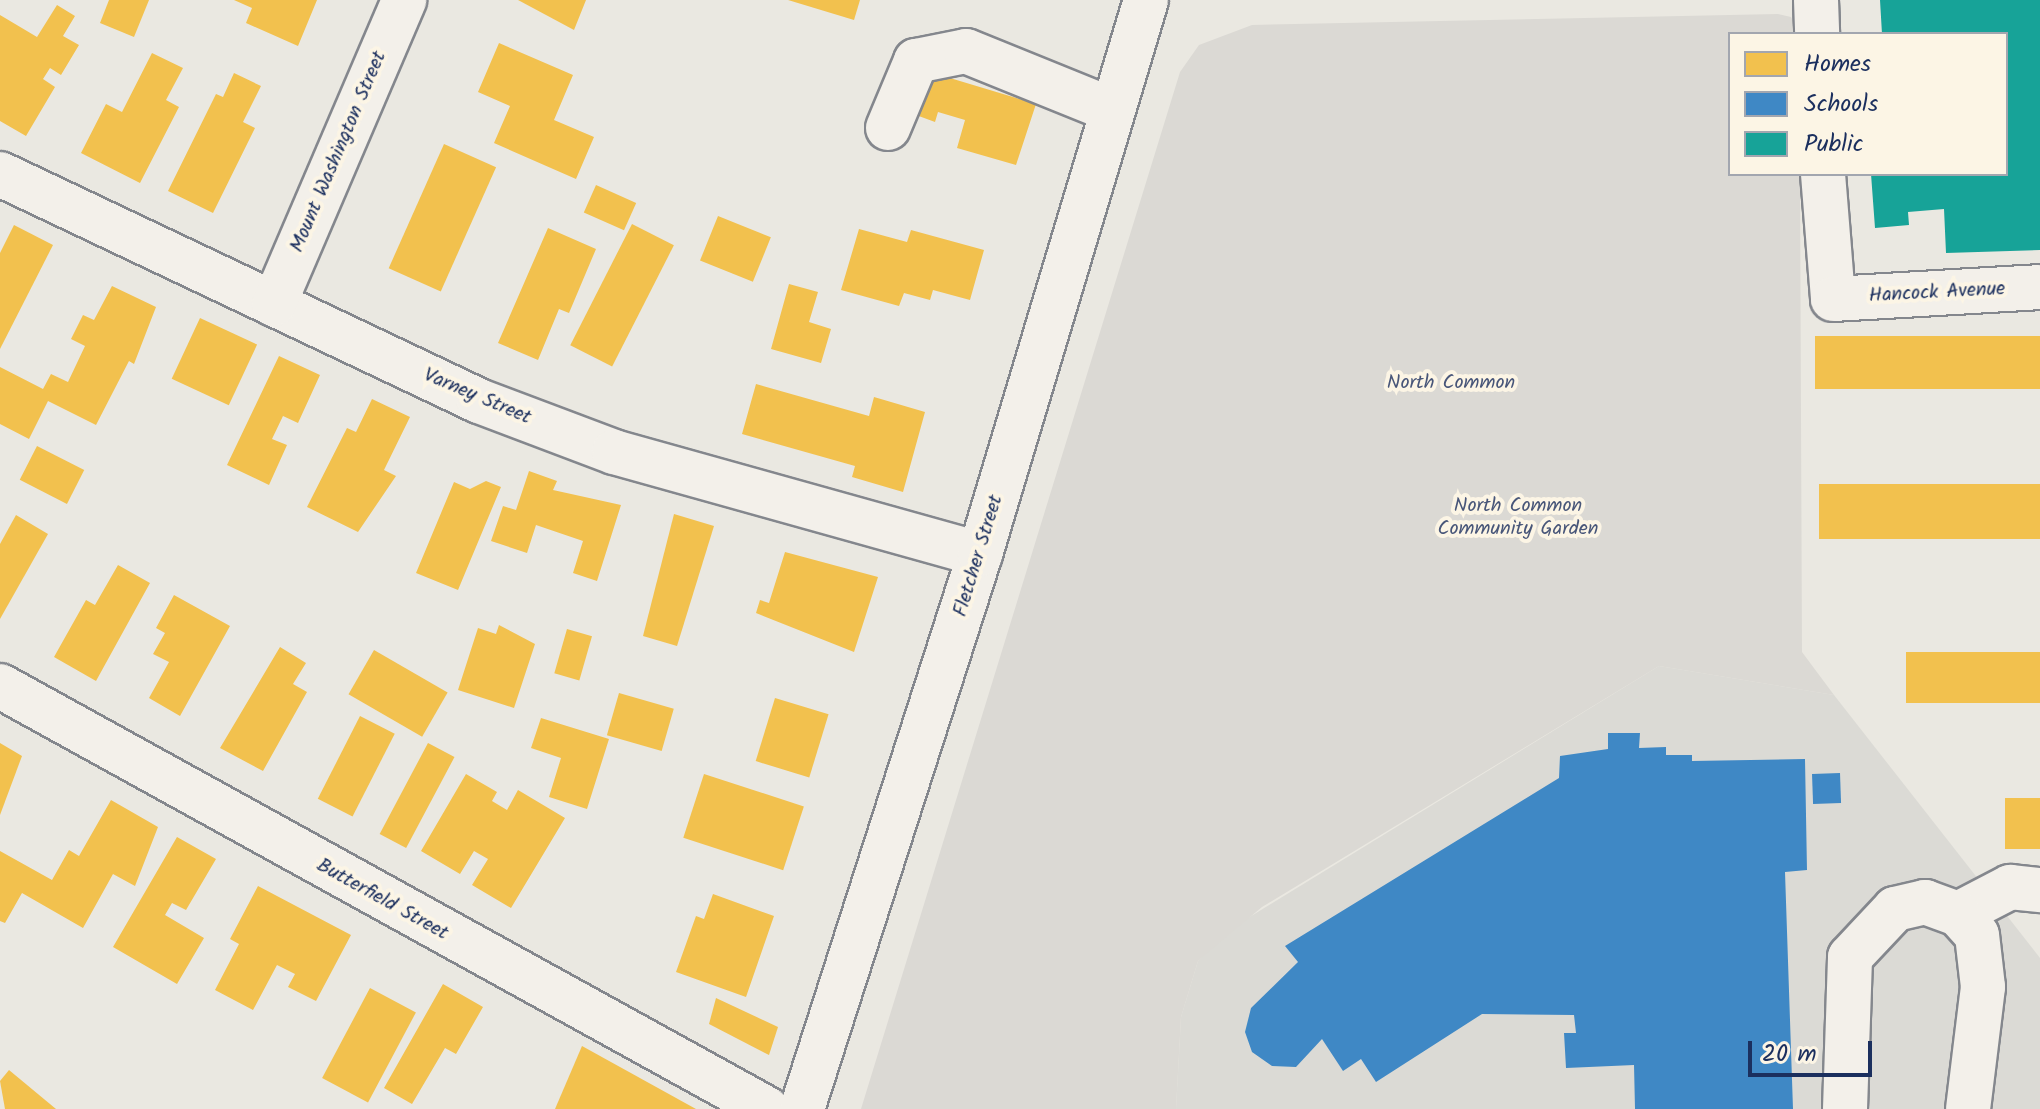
<!DOCTYPE html>
<style>
body{margin:0}
#map{position:relative;width:2040px;height:1109px;overflow:hidden;background:#eae8e1;font-family:Kalam,sans-serif}
div>[style]{position:absolute}
[style*='--x']{left:calc(var(--x)*1px);top:calc(var(--y)*1px);width:calc(var(--w)*1px);rotate:calc(var(--a)*1deg)}
.built>*{inset:0;background:#dbdad5}
.green>*{inset:0;background:#dbd9d4}
.homes>*{inset:0;background:#f2c14e;transform-origin:0 0}
.schools>*{inset:0;background:#3f88c5;transform-origin:0 0}
.public>*{inset:0;background:#17a398}
.roads{filter:drop-shadow(2px 0 #84878d) drop-shadow(-2px 0 #84878d) drop-shadow(0 2px #84878d) drop-shadow(0 -2px #84878d)}
.minor>*{height:44px;margin:-22px;padding:0 22px;transform-origin:22px;border-radius:22px;background:#f3f0ea}
.major>*{height:44px;margin:-22px;padding:0 22px;transform-origin:22px;border-radius:22px;background:#f3f0ea}
span{translate:-50% -50%;white-space:nowrap;text-align:center;line-height:1.15;-webkit-text-stroke:8px #fcf5e5;paint-order:stroke}
.street-label{font-size:20px;color:#1b2f5e}
.park-label{font-size:20px;color:#485679}
.legend{position:absolute;left:1728px;top:32px;width:280px;height:144px;box-sizing:border-box;background:#fcf5e5;border:2px solid #a2a6af;margin:0;padding:10px 14px;list-style:none;font-size:24px;color:#1b2f5e}
.legend li{display:flex;align-items:center;gap:16px;height:40px}
.legend b{width:40px;border:2px solid #a2a6af}
.scale{position:absolute;left:1748px;top:1041px;width:124px;height:36px;box-sizing:border-box;border:4px solid #1b2f5e;border-top:0;padding-left:10px;font-size:24px;line-height:28px;white-space:nowrap;color:#1b2f5e;-webkit-text-stroke:6px #fcf5e5;paint-order:stroke}
</style>
<div id="map">
<div class="built">
<div style="clip-path:polygon(1659px 666px,1834px 695px,2040px 958px,2040px 1109px,1176px 1109px,1181px 1017px,1198px 961px,1222px 934px)"></div>
</div>
<div class="green">
<div style="clip-path:polygon(1778px 14px,1791px 17px,1800px 34px,1730px 34px,1730px 174px,1800px 174px,1802px 652px,1834px 695px,1659px 666px,1262px 907px,1198px 961px,1181px 1017px,1176px 1109px,861px 1109px,1180px 72px,1199px 45px,1252px 25px)"></div>
</div>
<div class="homes">
<div style="clip-path:polygon(109px 0,149px 0,134px 37px,100px 23px)"></div>
<div style="clip-path:polygon(234px 0,317px 0,298px 46px,246px 23px,252px 8px)"></div>
<div style="clip-path:polygon(518px 0,586px 0,574px 30px)"></div>
<div style="clip-path:polygon(788px 0,860px 0,854px 20px)"></div>
<div style="clip-path:polygon(57px 5px,75px 16px,63px 36px,79px 45px,61px 75px,50px 68px,43px 79px,55px 87px,26px 136px,0 121px,0 15px,37px 37px)"></div>
<div style="clip-path:polygon(499px 43px,573px 75px,554px 120px,594px 137px,576px 179px,494px 143px,510px 106px,478px 92px)"></div>
<div style="clip-path:polygon(152px 53px,183px 68px,166px 100px,179px 107px,140px 183px,81px 153px,106px 104px,122px 112px)"></div>
<div style="clip-path:polygon(930px 72px,1036px 104px,1016px 165px,957px 148px,965px 120px,938px 112px,935px 122px,916px 115px)"></div>
<div style="clip-path:polygon(234px 73px,261px 86px,243px 122px,255px 128px,213px 213px,168px 191px,216px 94px,223px 97px)"></div>
<div style="left:444px;top:144px;width:57px;height:136px;rotate:24deg"></div>
<div style="left:596px;top:185px;width:44px;height:30px;rotate:24deg"></div>
<div style="left:718px;top:216px;width:57px;height:48px;rotate:22deg"></div>
<div style="left:632px;top:224px;width:47px;height:136px;rotate:27deg"></div>
<div style="clip-path:polygon(14px 225px,53px 245px,0 349px,0 253px)"></div>
<div style="clip-path:polygon(548px 228px,596px 249px,569px 313px,559px 309px,538px 360px,498px 343px)"></div>
<div style="clip-path:polygon(859px 229px,907px 242px,911px 230px,984px 250px,970px 300px,933px 290px,930px 300px,904px 293px,899px 306px,841px 290px)"></div>
<div style="clip-path:polygon(789px 284px,818px 292px,809px 322px,831px 329px,821px 363px,771px 349px)"></div>
<div style="clip-path:polygon(112px 286px,156px 307px,134px 364px,129px 361px,96px 425px,48px 401px,29px 439px,0 424px,0 367px,43px 389px,51px 374px,68px 382px,85px 346px,71px 339px,83px 315px,94px 320px)"></div>
<div style="left:200px;top:318px;width:63px;height:67px;rotate:25deg"></div>
<div style="left:2040px;top:336px;width:53px;height:225px;rotate:90deg"></div>
<div style="clip-path:polygon(279px 356px,320px 375px,298px 423px,283px 416px,272px 439px,287px 445px,269px 485px,227px 465px)"></div>
<div style="clip-path:polygon(756px 384px,869px 416px,874px 397px,925px 412px,903px 492px,852px 477px,855px 466px,742px 434px)"></div>
<div style="clip-path:polygon(372px 399px,410px 417px,384px 470px,396px 476px,358px 532px,307px 507px,347px 428px,356px 432px)"></div>
<div style="left:37px;top:446px;width:53px;height:38px;rotate:27deg"></div>
<div style="clip-path:polygon(529px 471px,557px 481px,553px 490px,621px 505px,597px 581px,573px 573px,583px 541px,536px 525px,527px 553px,491px 541px,503px 506px,516px 510px)"></div>
<div style="clip-path:polygon(486px 481px,501px 487px,458px 590px,416px 573px,454px 482px,470px 489px)"></div>
<div style="left:2040px;top:484px;width:55px;height:221px;rotate:90deg"></div>
<div style="clip-path:polygon(674px 514px,714px 526px,677px 646px,643px 636px)"></div>
<div style="clip-path:polygon(16px 515px,48px 534px,0 619px,0 544px)"></div>
<div style="clip-path:polygon(785px 552px,878px 577px,854px 652px,756px 613px,760px 600px,769px 603px)"></div>
<div style="clip-path:polygon(118px 565px,150px 583px,96px 681px,54px 657px,86px 600px,95px 605px)"></div>
<div style="clip-path:polygon(174px 595px,230px 626px,180px 716px,149px 698px,169px 662px,153px 654px,165px 633px,156px 628px)"></div>
<div style="clip-path:polygon(499px 625px,535px 644px,514px 708px,458px 690px,478px 628px,496px 634px)"></div>
<div style="left:567px;top:629px;width:26px;height:46px;rotate:16deg"></div>
<div style="clip-path:polygon(280px 647px,306px 663px,293px 684px,307px 692px,263px 771px,220px 748px)"></div>
<div style="left:374px;top:650px;width:85px;height:51px;rotate:30deg"></div>
<div style="left:2040px;top:652px;width:51px;height:134px;rotate:90deg"></div>
<div style="left:619px;top:693px;width:57px;height:44px;rotate:16deg"></div>
<div style="left:775px;top:698px;width:56px;height:66px;rotate:17deg"></div>
<div style="left:360px;top:716px;width:39px;height:93px;rotate:27deg"></div>
<div style="clip-path:polygon(541px 718px,609px 739px,587px 809px,549px 797px,561px 758px,531px 748px)"></div>
<div style="clip-path:polygon(0 743px,22px 756px,0 815px)"></div>
<div style="left:428px;top:743px;width:30px;height:103px;rotate:28deg"></div>
<div style="clip-path:polygon(466px 774px,497px 792px,492px 801px,507px 810px,518px 790px,565px 818px,511px 908px,472px 885px,488px 859px,474px 851px,460px 874px,421px 851px)"></div>
<div style="left:704px;top:774px;width:105px;height:67px;rotate:18deg"></div>
<div style="left:2040px;top:798px;width:51px;height:35px;rotate:90deg"></div>
<div style="clip-path:polygon(111px 800px,158px 827px,135px 886px,113px 874px,83px 928px,22px 893px,5px 923px,0 921px,0 851px,52px 880px,69px 850px,79px 856px)"></div>
<div style="clip-path:polygon(177px 837px,216px 859px,186px 910px,172px 903px,165px 915px,204px 938px,177px 984px,113px 947px)"></div>
<div style="clip-path:polygon(258px 886px,351px 935px,316px 1001px,288px 987px,295px 974px,277px 965px,253px 1010px,215px 990px,239px 944px,230px 939px)"></div>
<div style="clip-path:polygon(713px 894px,774px 916px,746px 997px,676px 972px,696px 916px,704px 919px)"></div>
<div style="clip-path:polygon(443px 984px,483px 1007px,456px 1054px,445px 1048px,412px 1104px,384px 1088px)"></div>
<div style="left:370px;top:988px;width:52px;height:102px;rotate:28deg"></div>
<div style="clip-path:polygon(716px 998px,778px 1027px,769px 1055px,709px 1024px)"></div>
<div style="clip-path:polygon(582px 1046px,696px 1109px,555px 1109px)"></div>
<div style="clip-path:polygon(9px 1070px,56px 1109px,5px 1109px,0 1081px)"></div>
</div>
<div class="schools">
<div style="clip-path:polygon(1608px 733px,1640px 733px,1639px 748px,1666px 747px,1666px 755px,1692px 755px,1692px 761px,1805px 759px,1807px 870px,1785px 872px,1793px 1109px,1635px 1109px,1634px 1065px,1566px 1068px,1564px 1033px,1576px 1033px,1574px 1015px,1482px 1014px,1376px 1082px,1361px 1059px,1343px 1071px,1322px 1039px,1296px 1067px,1272px 1066px,1252px 1052px,1245px 1032px,1251px 1008px,1298px 962px,1285px 946px,1559px 778px,1560px 756px,1608px 749px)"></div>
<div style="left:1840px;top:773px;width:30px;height:28px;rotate:88deg"></div>
</div>
<div class="public">
<div style="clip-path:polygon(1880px 0,2040px 0,2040px 250px,1946px 253px,1944px 209px,1908px 212px,1909px 225px,1875px 228px,1871px 174px,2006px 174px,2006px 34px,1882px 34px)"></div>
</div>
<div class="roads">
<div class="minor">
<div style="--x:1816;--y:0;--w:34;--a:88"></div>
<div style="--x:888;--y:128;--w:73;--a:-67.3"></div>
<div style="--x:916;--y:61;--w:51;--a:-11.3"></div>
<div style="--x:966;--y:51;--w:157;--a:22"></div>
<div style="--x:0;--y:174;--w:530;--a:25.36"></div>
<div style="--x:479;--y:401;--w:144;--a:20.7"></div>
<div style="--x:614;--y:452;--w:380;--a:15.6"></div>
<div style="--x:1823;--y:174;--w:125;--a:85.4"></div>
<div style="--x:1833;--y:299;--w:207;--a:-3.3"></div>
<div style="--x:274;--y:304;--w:331;--a:-66.8"></div>
<div style="--x:0;--y:686;--w:876;--a:28.88"></div>
<div style="--x:1958;--y:914;--w:59;--a:-27.4"></div>
<div style="--x:2010;--y:887;--w:30;--a:6"></div>
<div style="--x:1845;--y:1109;--w:152;--a:-88.1"></div>
<div style="--x:1850;--y:957;--w:66;--a:-46.8"></div>
<div style="--x:1895;--y:909;--w:31;--a:-13"></div>
<div style="--x:1925;--y:902;--w:35;--a:20"></div>
<div style="--x:1958;--y:914;--w:28;--a:48"></div>
<div style="--x:1977;--y:935;--w:52;--a:83.4"></div>
<div style="--x:1983;--y:987;--w:123;--a:97"></div>
</div>
<div class="major">
<div style="--x:802;--y:1109;--w:583;--a:-72.22"></div>
<div style="--x:980;--y:554;--w:578;--a:-73.32"></div>
</div>
</div>
<div class="street-label">
<span style="left:339px;top:152px;rotate:-67deg">Mount Washington Street</span>
<span style="left:1937px;top:293px;rotate:-3deg">Hancock Avenue</span>
<span style="left:477px;top:397px;rotate:23deg">Varney Street</span>
<span style="left:979px;top:556px;rotate:-73deg">Fletcher Street</span>
<span style="left:382px;top:900px;rotate:29deg">Butterfield Street</span>
</div>
<div class="park-label">
<span style="left:1451px;top:383px">North Common</span>
<span style="left:1518px;top:518px">North Common<br>Community Garden</span>
</div>
<ul class="legend">
<li><b style="height:22px;background:#f2c14e"></b>Homes</li>
<li><b style="height:22px;background:#3f88c5"></b>Schools</li>
<li><b style="height:22px;background:#17a398"></b>Public</li>
</ul>
<div class="scale">20 m</div>
</div>
